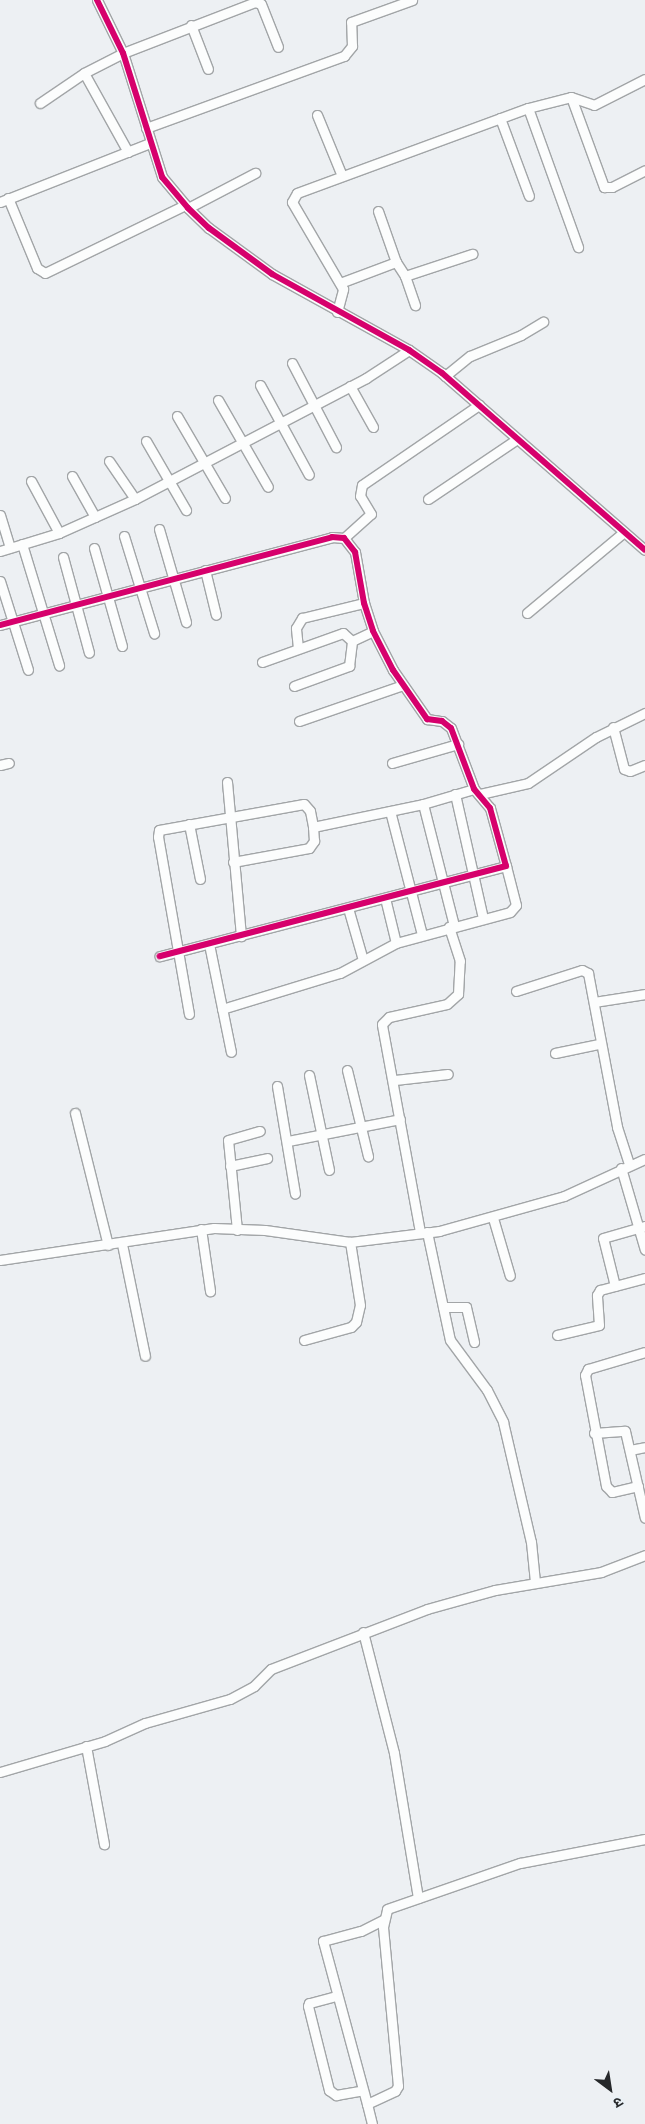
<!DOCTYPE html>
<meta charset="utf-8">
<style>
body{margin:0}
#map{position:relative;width:645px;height:2124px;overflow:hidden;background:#edf0f3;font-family:"Alegreya Sans","Noto Sans Devanagari",sans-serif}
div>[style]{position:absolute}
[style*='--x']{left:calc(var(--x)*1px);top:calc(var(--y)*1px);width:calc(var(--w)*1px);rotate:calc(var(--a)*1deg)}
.roads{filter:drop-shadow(1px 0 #a2a5a7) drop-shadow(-1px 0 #a2a5a7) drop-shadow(0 1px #a2a5a7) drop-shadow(0 -1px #a2a5a7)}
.minor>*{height:9px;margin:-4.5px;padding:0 4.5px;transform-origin:4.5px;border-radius:4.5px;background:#fcfdfd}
.cycleway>*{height:6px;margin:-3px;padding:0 3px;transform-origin:3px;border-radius:3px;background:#d6006c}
span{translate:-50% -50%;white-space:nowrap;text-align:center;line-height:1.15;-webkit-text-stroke:5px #eaf1f6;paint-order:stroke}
.north{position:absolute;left:585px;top:2064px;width:50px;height:50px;-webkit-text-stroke:4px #eaf1f6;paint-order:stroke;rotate:149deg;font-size:14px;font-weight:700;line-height:20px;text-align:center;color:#26282a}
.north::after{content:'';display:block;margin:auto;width:18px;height:22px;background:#26282a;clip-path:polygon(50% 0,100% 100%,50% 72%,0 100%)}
</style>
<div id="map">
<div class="roads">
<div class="minor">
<div style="--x:97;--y:0;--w:59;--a:63.9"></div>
<div style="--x:123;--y:53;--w:130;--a:72.5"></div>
<div style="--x:162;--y:177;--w:40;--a:50"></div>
<div style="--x:188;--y:208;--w:29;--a:44"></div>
<div style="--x:209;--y:228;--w:78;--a:36.1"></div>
<div style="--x:272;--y:274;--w:157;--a:29"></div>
<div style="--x:409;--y:350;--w:40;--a:34.9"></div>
<div style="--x:442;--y:373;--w:269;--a:41.1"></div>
<div style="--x:191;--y:25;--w:47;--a:68.9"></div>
<div style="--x:571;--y:97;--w:96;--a:69.9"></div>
<div style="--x:604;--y:187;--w:8;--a:0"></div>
<div style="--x:612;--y:187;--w:37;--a:-27"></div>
<div style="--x:40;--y:103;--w:53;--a:-34.3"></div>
<div style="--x:528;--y:108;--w:148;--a:70.2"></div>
<div style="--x:317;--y:115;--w:66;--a:67.7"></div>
<div style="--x:500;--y:118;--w:83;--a:69.6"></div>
<div style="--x:146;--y:128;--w:211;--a:-20"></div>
<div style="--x:344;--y:56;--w:13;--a:-51"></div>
<div style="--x:352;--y:46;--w:24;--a:-92"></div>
<div style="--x:351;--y:22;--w:65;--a:-19.8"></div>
<div style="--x:128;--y:152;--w:90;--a:-119.1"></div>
<div style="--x:84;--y:73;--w:44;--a:-27.1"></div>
<div style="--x:123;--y:53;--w:142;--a:-21.1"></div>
<div style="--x:255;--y:2;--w:6;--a:18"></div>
<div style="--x:261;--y:4;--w:46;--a:68.4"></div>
<div style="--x:8;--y:198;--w:76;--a:67.5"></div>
<div style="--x:37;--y:268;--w:9;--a:32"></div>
<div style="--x:45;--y:273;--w:156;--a:-25.9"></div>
<div style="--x:0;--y:202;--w:161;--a:-21.5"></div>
<div style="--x:188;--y:208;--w:76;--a:-27.6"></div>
<div style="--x:378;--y:211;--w:54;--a:70.6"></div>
<div style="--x:405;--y:276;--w:31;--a:71"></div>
<div style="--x:340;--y:283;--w:60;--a:-20.6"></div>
<div style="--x:396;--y:262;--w:17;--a:57"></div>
<div style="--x:405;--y:276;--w:71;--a:-18.2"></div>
<div style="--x:337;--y:312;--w:24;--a:-75"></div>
<div style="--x:343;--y:289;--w:101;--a:-120.4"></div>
<div style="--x:292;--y:202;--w:10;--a:-61"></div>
<div style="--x:297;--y:193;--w:246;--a:-20.2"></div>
<div style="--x:528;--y:108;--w:44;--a:-14.3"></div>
<div style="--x:571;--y:97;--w:24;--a:19"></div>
<div style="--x:594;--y:105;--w:57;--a:-27"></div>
<div style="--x:292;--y:363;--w:95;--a:62.4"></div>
<div style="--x:445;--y:376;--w:32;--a:-39"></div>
<div style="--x:470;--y:356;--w:55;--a:-22.4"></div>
<div style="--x:521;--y:335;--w:26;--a:-31"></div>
<div style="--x:260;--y:385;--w:102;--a:61.4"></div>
<div style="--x:350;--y:386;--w:47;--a:60.7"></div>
<div style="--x:218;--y:400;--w:100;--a:60.1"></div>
<div style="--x:177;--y:416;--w:95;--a:59.7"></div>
<div style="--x:146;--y:441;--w:80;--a:59.9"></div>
<div style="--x:109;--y:461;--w:46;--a:55.6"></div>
<div style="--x:72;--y:476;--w:47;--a:60.7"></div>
<div style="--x:31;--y:481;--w:59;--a:61.7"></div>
<div style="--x:428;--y:499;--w:107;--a:-34"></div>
<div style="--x:0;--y:515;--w:34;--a:73"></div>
<div style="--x:159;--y:529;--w:97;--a:73.8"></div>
<div style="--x:124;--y:536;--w:102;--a:72.8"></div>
<div style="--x:344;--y:538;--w:36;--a:-42"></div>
<div style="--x:371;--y:514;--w:21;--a:-121"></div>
<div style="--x:360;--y:496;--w:11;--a:-80"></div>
<div style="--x:362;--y:485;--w:142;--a:-34.4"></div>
<div style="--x:22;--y:544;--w:127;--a:73"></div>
<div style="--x:94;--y:548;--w:102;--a:74.1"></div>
<div style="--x:0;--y:551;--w:62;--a:-17"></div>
<div style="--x:59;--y:533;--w:83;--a:-24.1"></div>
<div style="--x:135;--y:499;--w:261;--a:-27.6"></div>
<div style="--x:366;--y:378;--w:51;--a:-33.1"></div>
<div style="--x:63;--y:557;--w:99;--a:74.8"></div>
<div style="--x:205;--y:570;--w:46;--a:76.3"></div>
<div style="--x:0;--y:581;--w:93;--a:72.5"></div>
<div style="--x:527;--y:613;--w:126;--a:-39.9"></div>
<div style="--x:0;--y:625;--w:343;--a:-14.8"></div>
<div style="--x:332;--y:537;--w:12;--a:5"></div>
<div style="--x:344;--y:538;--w:18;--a:52"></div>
<div style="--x:355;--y:552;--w:52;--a:80"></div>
<div style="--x:364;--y:603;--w:29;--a:72"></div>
<div style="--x:373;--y:631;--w:44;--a:62.9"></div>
<div style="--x:393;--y:670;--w:60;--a:55.2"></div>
<div style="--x:427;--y:719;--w:15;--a:8"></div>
<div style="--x:442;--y:721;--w:11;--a:38"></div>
<div style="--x:451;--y:728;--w:65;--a:69.3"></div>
<div style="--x:474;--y:789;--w:25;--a:50"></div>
<div style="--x:490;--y:808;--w:60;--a:74.6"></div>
<div style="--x:506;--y:866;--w:358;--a:165.4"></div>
<div style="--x:298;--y:648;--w:20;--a:-96"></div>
<div style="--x:296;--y:628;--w:12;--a:-59"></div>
<div style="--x:302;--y:618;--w:64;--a:-13.6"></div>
<div style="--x:262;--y:662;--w:86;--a:-19.7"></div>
<div style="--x:343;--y:633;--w:12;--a:42"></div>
<div style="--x:294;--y:686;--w:59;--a:-20"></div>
<div style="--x:349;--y:666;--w:25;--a:-83"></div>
<div style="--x:352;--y:641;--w:23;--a:-25"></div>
<div style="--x:299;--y:721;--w:110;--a:-19.1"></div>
<div style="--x:613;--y:727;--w:43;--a:75.3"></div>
<div style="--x:624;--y:769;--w:6;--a:18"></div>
<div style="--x:630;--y:771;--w:16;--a:-22"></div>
<div style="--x:392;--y:763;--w:69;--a:-16.1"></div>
<div style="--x:0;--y:765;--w:9;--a:-13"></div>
<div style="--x:227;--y:782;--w:155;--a:84.8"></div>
<div style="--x:455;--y:794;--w:127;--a:77.3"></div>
<div style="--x:480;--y:794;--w:49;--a:-12.9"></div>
<div style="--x:528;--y:783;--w:82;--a:-34.1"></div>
<div style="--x:596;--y:737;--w:55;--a:-26.1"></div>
<div style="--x:423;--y:804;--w:126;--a:75.7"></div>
<div style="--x:390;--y:811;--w:128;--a:75.5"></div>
<div style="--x:189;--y:824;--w:56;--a:78.7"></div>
<div style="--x:233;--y:862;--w:77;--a:-10.4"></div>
<div style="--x:309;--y:848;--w:9;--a:-54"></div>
<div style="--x:314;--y:841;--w:14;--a:-94"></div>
<div style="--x:385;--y:898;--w:46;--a:76.3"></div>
<div style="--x:348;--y:908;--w:54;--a:73.9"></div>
<div style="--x:209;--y:944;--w:110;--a:78.5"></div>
<div style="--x:516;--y:991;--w:69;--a:-17.7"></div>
<div style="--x:582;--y:970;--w:7;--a:27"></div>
<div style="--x:588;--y:973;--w:157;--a:79.3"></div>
<div style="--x:617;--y:1127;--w:40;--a:72"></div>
<div style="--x:594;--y:1002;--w:52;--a:-8.9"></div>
<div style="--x:222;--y:1009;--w:123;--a:-17"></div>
<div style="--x:340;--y:973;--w:64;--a:-28.2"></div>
<div style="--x:396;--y:943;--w:118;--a:-15.2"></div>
<div style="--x:510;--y:912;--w:9;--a:-49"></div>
<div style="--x:516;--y:905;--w:40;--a:-104.4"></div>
<div style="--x:189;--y:1014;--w:180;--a:-99.9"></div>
<div style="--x:158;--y:837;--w:7;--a:-82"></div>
<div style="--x:159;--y:830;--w:147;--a:-10.2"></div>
<div style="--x:304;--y:804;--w:9;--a:49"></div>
<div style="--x:310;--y:811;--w:16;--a:79"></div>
<div style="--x:313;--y:827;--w:112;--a:-11.8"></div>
<div style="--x:423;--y:804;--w:53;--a:-16.4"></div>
<div style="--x:555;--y:1053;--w:45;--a:-11.6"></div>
<div style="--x:347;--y:1070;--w:89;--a:76.3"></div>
<div style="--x:309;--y:1075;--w:97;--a:78.1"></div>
<div style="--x:395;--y:1080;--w:53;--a:-6.5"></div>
<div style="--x:277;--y:1086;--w:109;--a:80.5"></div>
<div style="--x:75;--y:1113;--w:136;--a:76"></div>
<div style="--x:288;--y:1141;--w:114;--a:-11.1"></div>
<div style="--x:230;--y:1166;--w:38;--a:-12"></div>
<div style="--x:621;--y:1168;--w:85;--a:73.7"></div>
<div style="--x:493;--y:1218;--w:60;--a:73.7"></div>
<div style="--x:201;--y:1229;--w:63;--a:81.7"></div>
<div style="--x:237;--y:1230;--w:90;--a:-95.7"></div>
<div style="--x:228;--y:1140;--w:33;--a:-16"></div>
<div style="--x:420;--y:1232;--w:211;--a:-100.4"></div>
<div style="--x:382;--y:1024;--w:10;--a:-45"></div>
<div style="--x:389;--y:1017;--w:59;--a:-12.6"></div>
<div style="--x:447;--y:1004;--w:15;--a:-42"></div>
<div style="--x:458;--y:994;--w:33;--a:-87"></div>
<div style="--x:460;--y:961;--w:36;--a:-108"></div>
<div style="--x:427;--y:1232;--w:110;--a:78"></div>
<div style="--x:450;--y:1340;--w:62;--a:53.5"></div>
<div style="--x:487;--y:1390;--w:36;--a:63"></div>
<div style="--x:503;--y:1422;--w:123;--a:76.9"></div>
<div style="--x:531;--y:1542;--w:40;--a:84.3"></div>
<div style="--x:122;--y:1244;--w:114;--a:78.4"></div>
<div style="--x:0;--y:1260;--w:216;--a:-8.5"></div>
<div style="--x:214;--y:1228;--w:51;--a:2.2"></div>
<div style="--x:265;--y:1230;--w:86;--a:8"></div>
<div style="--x:350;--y:1242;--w:90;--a:-7"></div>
<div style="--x:439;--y:1231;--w:130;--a:-15.6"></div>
<div style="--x:564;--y:1196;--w:89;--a:-24.6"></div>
<div style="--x:615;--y:1286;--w:49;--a:-104"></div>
<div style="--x:603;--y:1238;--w:44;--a:-15.9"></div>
<div style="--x:443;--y:1307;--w:23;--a:0"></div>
<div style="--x:466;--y:1307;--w:36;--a:77"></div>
<div style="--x:557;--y:1335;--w:43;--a:-13.4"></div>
<div style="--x:599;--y:1325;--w:30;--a:-94"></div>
<div style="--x:597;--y:1295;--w:6;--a:-59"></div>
<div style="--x:600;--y:1290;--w:47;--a:-14.9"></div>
<div style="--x:304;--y:1340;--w:49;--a:-15.5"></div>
<div style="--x:351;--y:1327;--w:7;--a:-45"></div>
<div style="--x:356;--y:1322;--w:17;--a:-77"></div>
<div style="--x:360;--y:1305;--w:64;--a:-99"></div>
<div style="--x:594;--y:1433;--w:31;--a:-4"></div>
<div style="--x:625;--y:1431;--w:89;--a:77.1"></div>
<div style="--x:630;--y:1450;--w:15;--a:-11"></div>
<div style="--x:638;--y:1486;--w:27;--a:167"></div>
<div style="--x:612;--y:1492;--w:8;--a:-135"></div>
<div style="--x:606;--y:1486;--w:113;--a:-100.7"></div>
<div style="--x:585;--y:1375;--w:7;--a:-63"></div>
<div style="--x:588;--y:1369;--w:59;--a:-16.6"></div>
<div style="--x:363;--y:1632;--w:125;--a:75.6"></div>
<div style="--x:394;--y:1753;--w:147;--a:80.6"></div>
<div style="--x:86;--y:1746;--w:100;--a:79.6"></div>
<div style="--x:0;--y:1772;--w:109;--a:-16.4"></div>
<div style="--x:105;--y:1741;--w:44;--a:-24.2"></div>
<div style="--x:145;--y:1723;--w:88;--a:-15.8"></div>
<div style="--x:230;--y:1699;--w:27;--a:-28"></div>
<div style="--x:254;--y:1686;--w:24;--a:-45"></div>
<div style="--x:271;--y:1669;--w:167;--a:-21"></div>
<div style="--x:427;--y:1609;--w:71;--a:-15.6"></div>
<div style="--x:495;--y:1590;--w:108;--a:-9.6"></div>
<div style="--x:601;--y:1572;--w:47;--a:-21.1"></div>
<div style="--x:336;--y:1996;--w:28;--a:165"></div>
<div style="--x:309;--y:2003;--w:3;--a:108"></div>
<div style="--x:308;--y:2006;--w:87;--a:76"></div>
<div style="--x:329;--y:2090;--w:9;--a:36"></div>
<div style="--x:336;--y:2095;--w:27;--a:-10"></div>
<div style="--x:367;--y:2104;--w:169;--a:-105.1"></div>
<div style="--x:323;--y:1941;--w:39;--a:-15"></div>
<div style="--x:361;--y:1931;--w:25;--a:-27"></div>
<div style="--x:372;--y:2124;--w:21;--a:-104"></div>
<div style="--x:367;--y:2104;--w:31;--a:-25"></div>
<div style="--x:395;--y:2091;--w:6;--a:-59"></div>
<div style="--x:398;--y:2086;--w:160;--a:-95.4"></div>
<div style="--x:383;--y:1927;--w:18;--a:-77"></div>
<div style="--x:387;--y:1909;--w:141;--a:-19.1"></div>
<div style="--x:520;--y:1863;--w:127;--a:-10.9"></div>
</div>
</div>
<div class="cycleway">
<div style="--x:97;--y:0;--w:59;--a:63.9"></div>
<div style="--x:123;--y:53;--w:130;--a:72.5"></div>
<div style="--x:162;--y:177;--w:40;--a:50"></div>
<div style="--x:188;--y:208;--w:29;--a:44"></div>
<div style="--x:209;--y:228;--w:78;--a:36.1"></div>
<div style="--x:272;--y:274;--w:157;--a:29"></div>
<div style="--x:409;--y:350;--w:40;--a:34.9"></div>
<div style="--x:442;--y:373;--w:269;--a:41.1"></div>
<div style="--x:0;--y:625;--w:343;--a:-14.8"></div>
<div style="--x:332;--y:537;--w:12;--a:5"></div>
<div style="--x:344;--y:538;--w:18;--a:52"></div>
<div style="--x:355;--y:552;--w:52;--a:80"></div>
<div style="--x:364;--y:603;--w:29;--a:72"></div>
<div style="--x:373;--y:631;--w:44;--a:62.9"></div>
<div style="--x:393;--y:670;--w:60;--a:55.2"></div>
<div style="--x:427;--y:719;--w:15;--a:8"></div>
<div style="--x:442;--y:721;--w:11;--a:38"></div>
<div style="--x:451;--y:728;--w:65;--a:69.3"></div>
<div style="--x:474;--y:789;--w:25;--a:50"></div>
<div style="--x:490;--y:808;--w:60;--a:74.6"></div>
<div style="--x:506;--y:866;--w:358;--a:165.4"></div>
</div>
<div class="north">उ</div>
</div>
